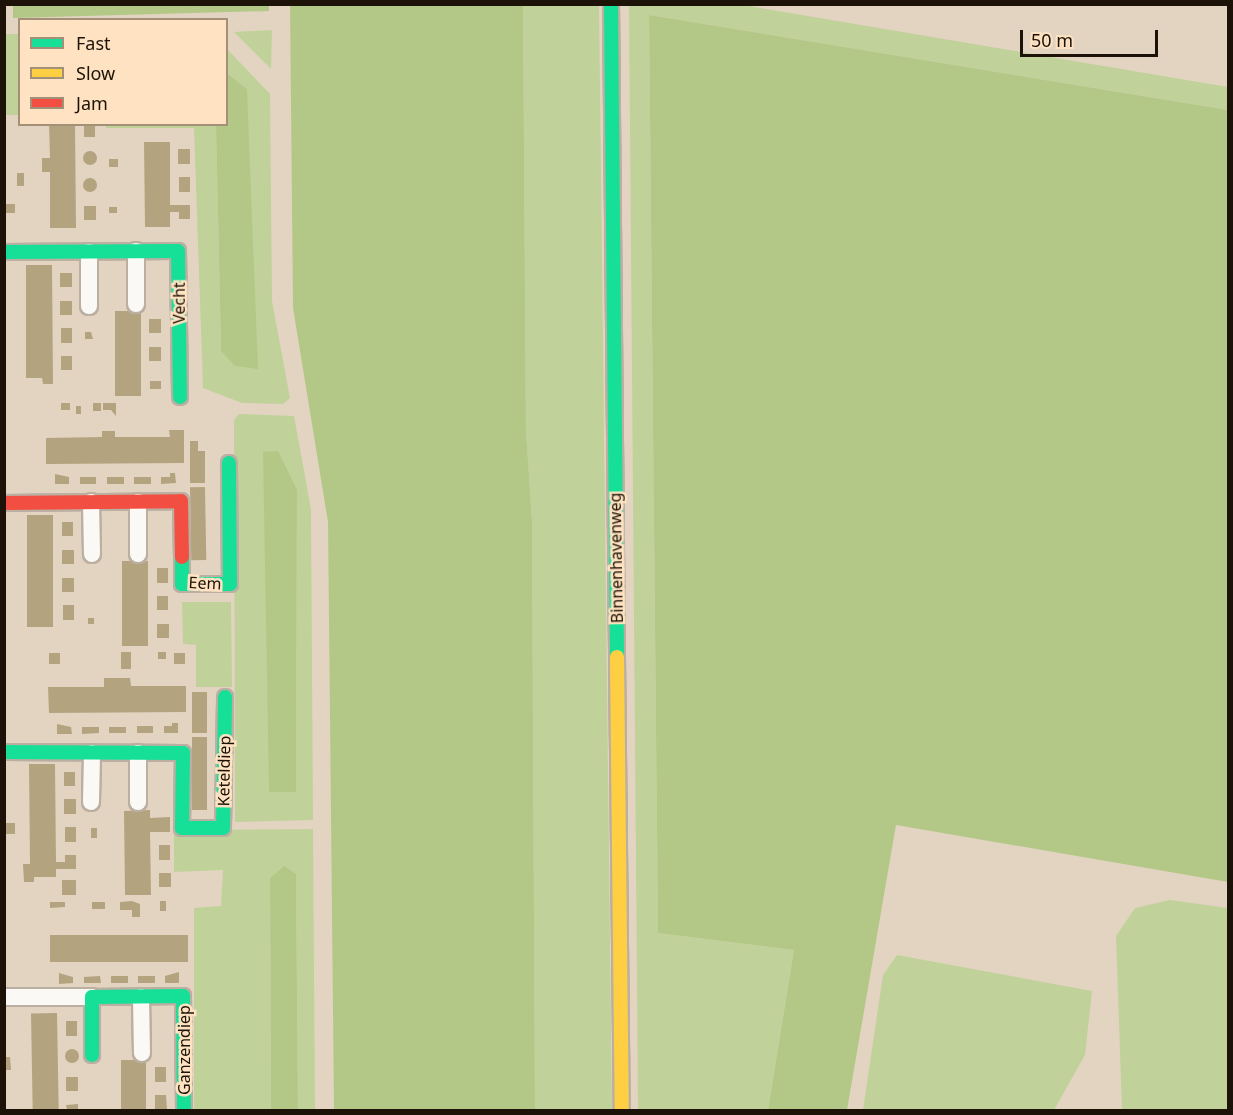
<!DOCTYPE html>
<style>
body{margin:0}
#map{position:relative;width:1233px;height:1115px;overflow:hidden;background:#e3d4c2;font-family:"Noto Sans",sans-serif}
div>[style]{position:absolute}
[style*='--x']{left:calc(var(--x)*1px);top:calc(var(--y)*1px);width:calc(var(--w)*1px);rotate:calc(var(--a)*1deg)}
.green>*{inset:0;background:#c0d299;transform-origin:0 0}
.forest>*{inset:0;background:#b3c887}
.building>*{inset:0;background:#b3a47f;transform-origin:0 0}
.round{border-radius:50%}
.roads{filter:drop-shadow(2px 0 #bbafa2) drop-shadow(-2px 0 #bbafa2) drop-shadow(0 2px #bbafa2) drop-shadow(0 -2px #bbafa2)}
.street>*{height:16px;margin:-8px;padding:0 8px;transform-origin:8px;border-radius:8px;background:#fbf9f6}
.fast>*{height:14px;margin:-7px;padding:0 7px;transform-origin:7px;border-radius:7px;background:#16e098}
.slow>*{height:14px;margin:-7px;padding:0 7px;transform-origin:7px;border-radius:7px;background:#ffcf43}
.jam>*{height:14px;margin:-7px;padding:0 7px;transform-origin:7px;border-radius:7px;background:#f24e42}
span{translate:-50% -50%;white-space:nowrap;text-align:center;line-height:1.15;-webkit-text-stroke:5px #fee2c1;paint-order:stroke}
.street-label{font-size:16px;color:#1c1207}
.frame{position:absolute;inset:0;border:6px solid #1c1207;pointer-events:none}
.legend{position:absolute;left:18px;top:18px;width:210px;height:108px;box-sizing:border-box;background:#fee2c1;border:2px solid #a48f77;margin:0;padding:8px 10px;list-style:none;font-size:18px;color:#1c1207}
.legend li{display:flex;align-items:center;gap:12px;height:30px}
.legend b{width:30px;border:2px solid #a48f77}
.scale{position:absolute;left:1020px;top:30px;width:138px;height:27px;box-sizing:border-box;border:3px solid #1c1207;border-top:0;padding-left:8px;font-size:18px;line-height:21px;white-space:nowrap;color:#1c1207;-webkit-text-stroke:4px #fee2c1;paint-order:stroke}
</style>
<div id="map">
<div class="green">
<div style="clip-path:polygon(523px 5px,599px 5px,612px 1110px,535px 1110px,532px 520px,526px 430px)"></div>
<div style="clip-path:polygon(629px 5px,743px 5px,1228px 87px,1228px 110px,649px 15px,658px 933px,794px 950px,768px 1110px,638px 1110px)"></div>
<div style="clip-path:polygon(272px 30px,271px 69px,234px 32px)"></div>
<div style="left:4px;top:34px;width:16px;height:81px"></div>
<div style="clip-path:polygon(227px 49px,270px 94px,272px 301px,290px 398px,283px 404px,242px 403px,203px 388px,194px 128px,106px 128px,106px 125px,216px 125px,221px 351px,247px 89px,227px 73px)"></div>
<div style="clip-path:polygon(evenodd,239px 414px,294px 416px,307px 487px,311px 511px,313px 820px,235px 822px,234px 420px,239px 414px,297px 490px,296px 791px,269px 792px,269px 791px,297px 490px)"></div>
<div style="clip-path:polygon(182px 602px,231px 602px,232px 687px,196px 687px,196px 645px,183px 644px)"></div>
<div style="clip-path:polygon(313px 829px,315px 1110px,298px 1110px,296px 874px,270px 878px,271px 1110px,194px 1110px,194px 908px,221px 906px,223px 870px,174px 872px,174px 830px)"></div>
<div style="clip-path:polygon(1170px 900px,1228px 908px,1228px 1110px,1122px 1110px,1116px 936px,1135px 908px)"></div>
<div style="clip-path:polygon(897px 955px,1092px 991px,1085px 1055px,1054px 1110px,863px 1110px,883px 975px)"></div>
</div>
<div class="forest">
<div style="clip-path:polygon(13px 5px,269px 4px,269px 11px,13px 18px)"></div>
<div style="clip-path:polygon(290px 5px,523px 5px,526px 430px,532px 520px,535px 1110px,334px 1110px,328px 522px,293px 308px)"></div>
<div style="clip-path:polygon(649px 15px,1228px 110px,1228px 882px,896px 825px,847px 1110px,768px 1110px,794px 950px,658px 933px)"></div>
<div style="clip-path:polygon(227px 73px,247px 89px,258px 369px,235px 366px,221px 351px,216px 125px,226px 124px)"></div>
<div style="clip-path:polygon(278px 451px,297px 490px,296px 792px,269px 792px,263px 452px)"></div>
<div style="clip-path:polygon(284px 866px,296px 874px,298px 1110px,271px 1110px,270px 878px)"></div>
</div>
<div class="building">
<div style="clip-path:polygon(49px 124px,75px 124px,76px 228px,50px 228px,50px 172px,42px 172px,42px 158px,50px 158px)"></div>
<div style="left:84px;top:124px;width:11px;height:13px"></div>
<div style="clip-path:polygon(144px 142px,170px 142px,170px 205px,190px 205px,190px 219px,179px 219px,179px 212px,170px 212px,170px 227px,145px 227px)"></div>
<div style="left:190px;top:149px;width:15px;height:12px;rotate:90deg"></div>
<div class="round" style="left:83px;top:151px;width:14px;height:14px"></div>
<div style="left:109px;top:159px;width:9px;height:8px"></div>
<div style="left:17px;top:173px;width:7px;height:13px"></div>
<div style="left:179px;top:177px;width:11px;height:15px"></div>
<div class="round" style="left:83px;top:178px;width:14px;height:14px"></div>
<div style="left:5px;top:204px;width:10px;height:9px"></div>
<div style="left:84px;top:206px;width:12px;height:14px"></div>
<div style="left:109px;top:207px;width:8px;height:6px"></div>
<div style="clip-path:polygon(26px 265px,52px 265px,53px 384px,43px 384px,42px 378px,26px 378px)"></div>
<div style="left:60px;top:273px;width:12px;height:14px"></div>
<div style="left:60px;top:301px;width:12px;height:14px"></div>
<div style="left:141px;top:311px;width:85px;height:26px;rotate:90deg"></div>
<div style="left:149px;top:319px;width:12px;height:14px"></div>
<div style="left:61px;top:328px;width:11px;height:15px"></div>
<div style="clip-path:polygon(85px 332px,91px 332px,93px 339px,85px 339px)"></div>
<div style="left:149px;top:347px;width:12px;height:14px"></div>
<div style="left:61px;top:356px;width:11px;height:14px"></div>
<div style="left:161px;top:381px;width:8px;height:11px;rotate:90deg"></div>
<div style="left:61px;top:403px;width:9px;height:7px"></div>
<div style="left:93px;top:403px;width:8px;height:8px"></div>
<div style="clip-path:polygon(103px 403px,116px 403px,116px 416px,111px 410px,103px 410px)"></div>
<div style="left:76px;top:406px;width:5px;height:8px"></div>
<div style="clip-path:polygon(169px 430px,184px 430px,184px 463px,46px 464px,46px 438px,102px 437px,102px 431px,115px 431px,115px 437px,170px 437px)"></div>
<div style="clip-path:polygon(190px 441px,198px 441px,198px 451px,205px 451px,205px 483px,190px 483px)"></div>
<div style="clip-path:polygon(170px 473px,175px 473px,176px 483px,161px 484px,161px 477px,170px 477px)"></div>
<div style="clip-path:polygon(55px 474px,69px 477px,69px 484px,55px 484px)"></div>
<div style="left:80px;top:477px;width:16px;height:7px"></div>
<div style="left:107px;top:477px;width:17px;height:7px"></div>
<div style="left:134px;top:477px;width:17px;height:7px"></div>
<div style="left:205px;top:487px;width:73px;height:15px;rotate:89deg"></div>
<div style="left:27px;top:515px;width:26px;height:112px"></div>
<div style="left:62px;top:522px;width:11px;height:14px"></div>
<div style="left:62px;top:550px;width:12px;height:14px"></div>
<div style="left:122px;top:561px;width:26px;height:85px"></div>
<div style="left:168px;top:568px;width:15px;height:11px;rotate:90deg"></div>
<div style="left:62px;top:578px;width:12px;height:14px"></div>
<div style="left:157px;top:596px;width:11px;height:14px"></div>
<div style="left:63px;top:605px;width:11px;height:15px"></div>
<div style="left:88px;top:618px;width:6px;height:6px"></div>
<div style="left:157px;top:624px;width:12px;height:14px"></div>
<div style="left:121px;top:652px;width:10px;height:17px"></div>
<div style="left:158px;top:652px;width:8px;height:7px"></div>
<div style="left:49px;top:653px;width:11px;height:11px"></div>
<div style="left:174px;top:653px;width:11px;height:11px"></div>
<div style="clip-path:polygon(104px 678px,130px 678px,131px 686px,186px 686px,186px 712px,49px 713px,48px 687px,104px 687px)"></div>
<div style="left:192px;top:692px;width:15px;height:41px"></div>
<div style="clip-path:polygon(172px 723px,178px 723px,178px 733px,164px 733px,164px 726px,172px 726px)"></div>
<div style="clip-path:polygon(57px 724px,71px 727px,72px 734px,57px 734px)"></div>
<div style="left:137px;top:726px;width:16px;height:7px"></div>
<div style="clip-path:polygon(82px 727px,99px 727px,99px 733px,82px 734px)"></div>
<div style="left:109px;top:727px;width:17px;height:6px"></div>
<div style="left:192px;top:737px;width:15px;height:73px"></div>
<div style="clip-path:polygon(29px 764px,55px 764px,56px 862px,65px 862px,65px 855px,76px 855px,76px 869px,56px 869px,56px 877px,34px 877px,34px 882px,24px 882px,23px 864px,30px 864px)"></div>
<div style="left:64px;top:772px;width:11px;height:14px"></div>
<div style="left:64px;top:799px;width:12px;height:15px"></div>
<div style="clip-path:polygon(150px 810px,150px 818px,170px 817px,170px 832px,150px 832px,151px 895px,125px 895px,124px 811px)"></div>
<div style="left:4px;top:823px;width:11px;height:11px"></div>
<div style="left:65px;top:827px;width:11px;height:15px"></div>
<div style="left:91px;top:828px;width:6px;height:10px"></div>
<div style="left:159px;top:845px;width:11px;height:15px"></div>
<div style="left:159px;top:873px;width:12px;height:14px"></div>
<div style="left:62px;top:880px;width:14px;height:15px"></div>
<div style="clip-path:polygon(132px 901px,140px 904px,140px 917px,132px 917px,132px 910px,120px 910px,120px 902px)"></div>
<div style="left:160px;top:901px;width:6px;height:10px"></div>
<div style="clip-path:polygon(50px 902px,65px 902px,65px 907px,50px 908px)"></div>
<div style="left:92px;top:902px;width:13px;height:7px"></div>
<div style="left:188px;top:935px;width:27px;height:138px;rotate:90deg"></div>
<div style="clip-path:polygon(179px 972px,179px 983px,165px 983px,165px 976px)"></div>
<div style="clip-path:polygon(59px 973px,73px 977px,73px 983px,59px 984px)"></div>
<div style="clip-path:polygon(100px 976px,101px 983px,84px 983px,84px 977px)"></div>
<div style="left:111px;top:976px;width:17px;height:7px"></div>
<div style="left:138px;top:976px;width:17px;height:7px"></div>
<div style="left:57px;top:1013px;width:97px;height:26px;rotate:89deg"></div>
<div style="left:66px;top:1021px;width:11px;height:15px"></div>
<div class="round" style="left:65px;top:1049px;width:14px;height:14px"></div>
<div style="clip-path:polygon(6px 1057px,10px 1057px,11px 1070px,6px 1070px)"></div>
<div style="left:121px;top:1060px;width:25px;height:50px"></div>
<div style="left:166px;top:1067px;width:15px;height:11px;rotate:90deg"></div>
<div style="left:66px;top:1077px;width:12px;height:14px"></div>
<div style="clip-path:polygon(155px 1095px,166px 1095px,167px 1109px,155px 1110px)"></div>
<div style="clip-path:polygon(78px 1104px,78px 1110px,67px 1110px,66px 1105px)"></div>
</div>
<div class="roads">
<div class="street">
<div style="--x:136;--y:251;--w:53;--a:90"></div>
<div style="--x:89;--y:252;--w:54;--a:90"></div>
<div style="--x:91;--y:502;--w:52;--a:88.9"></div>
<div style="--x:138;--y:502;--w:52;--a:90"></div>
<div style="--x:91;--y:802;--w:49;--a:-88.8"></div>
<div style="--x:138;--y:802;--w:49;--a:-90"></div>
<div style="--x:4;--y:997;--w:88;--a:0"></div>
<div style="--x:141;--y:997;--w:56;--a:89"></div>
</div>
<div class="fast">
<div style="--x:611;--y:4;--w:653;--a:89.47"></div>
<div style="--x:4;--y:252;--w:174;--a:-0.3"></div>
<div style="--x:178;--y:251;--w:146;--a:89.2"></div>
<div style="--x:182;--y:557;--w:27;--a:90"></div>
<div style="--x:182;--y:584;--w:48;--a:0"></div>
<div style="--x:230;--y:584;--w:121;--a:-90.5"></div>
<div style="--x:4;--y:752;--w:179;--a:0.3"></div>
<div style="--x:183;--y:753;--w:75;--a:90.8"></div>
<div style="--x:182;--y:828;--w:41;--a:0"></div>
<div style="--x:223;--y:828;--w:131;--a:-89.1"></div>
<div style="--x:92;--y:1055;--w:58;--a:-90"></div>
<div style="--x:92;--y:997;--w:91;--a:-0.6"></div>
<div style="--x:183;--y:996;--w:114;--a:89.5"></div>
</div>
<div class="slow">
<div style="--x:617;--y:657;--w:453;--a:89.4"></div>
</div>
<div class="jam">
<div style="--x:4;--y:503;--w:177;--a:-0.6"></div>
<div style="--x:181;--y:501;--w:56;--a:89"></div>
</div>
</div>
<div class="street-label">
<span style="left:179px;top:303px;rotate:-90deg">Vecht</span>
<span style="left:616px;top:558px;rotate:-91deg">Binnenhavenweg</span>
<span style="left:205px;top:583px;rotate:3deg">Eem</span>
<span style="left:224px;top:771px;rotate:-89deg">Keteldiep</span>
<span style="left:184px;top:1050px;rotate:-90deg">Ganzendiep</span>
</div>
<div class="frame"></div>
<ul class="legend">
<li><b style="height:8px;background:#16e098"></b>Fast</li>
<li><b style="height:8px;background:#ffcf43"></b>Slow</li>
<li><b style="height:8px;background:#f24e42"></b>Jam</li>
</ul>
<div class="scale">50 m</div>
</div>
